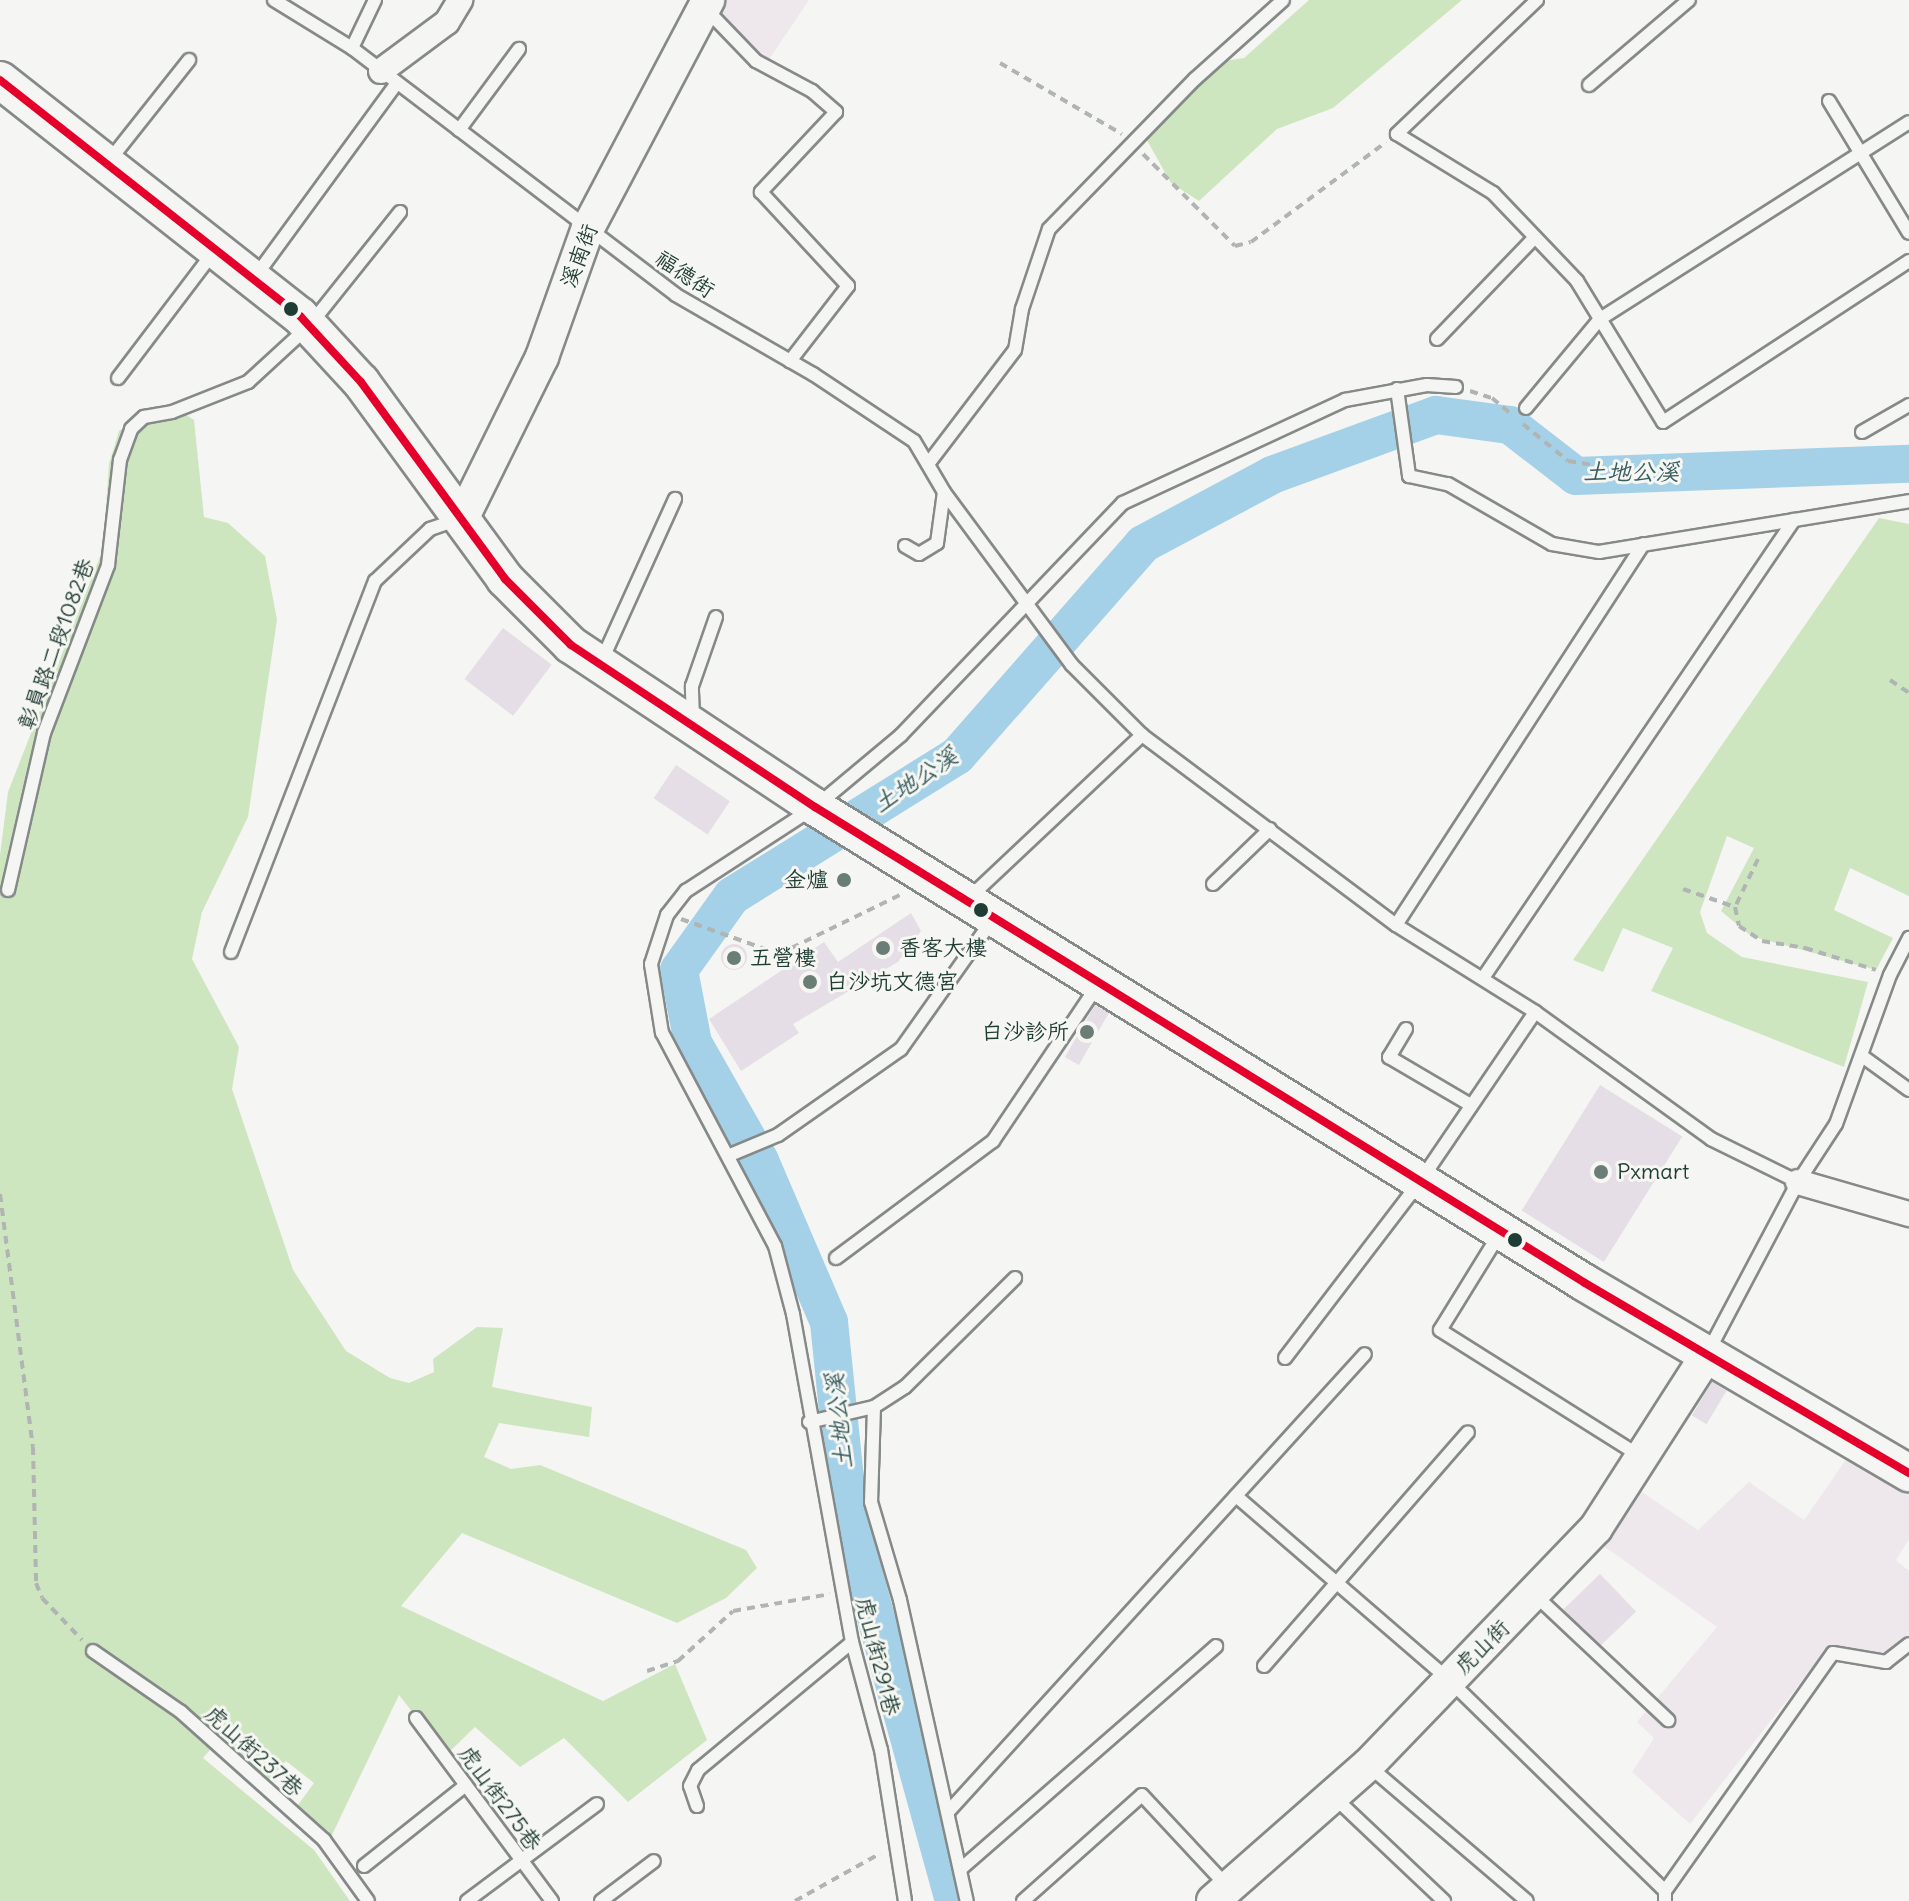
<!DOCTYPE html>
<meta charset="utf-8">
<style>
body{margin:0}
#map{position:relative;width:1909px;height:1901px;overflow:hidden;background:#f5f5f3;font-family:Delius,"LXGW WenKai TC",sans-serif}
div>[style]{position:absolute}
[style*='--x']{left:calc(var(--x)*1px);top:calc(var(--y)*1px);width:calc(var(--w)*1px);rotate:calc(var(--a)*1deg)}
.built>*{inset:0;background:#eee8ed}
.green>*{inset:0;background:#cee6c0}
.river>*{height:38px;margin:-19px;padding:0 19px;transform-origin:19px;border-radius:19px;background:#a4d1e7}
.building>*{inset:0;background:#e5dee6;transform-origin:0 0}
.round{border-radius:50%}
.path>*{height:4px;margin-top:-2px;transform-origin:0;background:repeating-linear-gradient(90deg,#b0b4b2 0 8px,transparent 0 14px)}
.roads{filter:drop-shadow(2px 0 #858a88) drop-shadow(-2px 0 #858a88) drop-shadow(0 2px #858a88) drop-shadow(0 -2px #858a88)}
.service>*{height:12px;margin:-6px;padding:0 6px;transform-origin:6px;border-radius:6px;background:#f5f5f3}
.minor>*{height:24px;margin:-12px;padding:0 12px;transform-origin:12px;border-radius:12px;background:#f5f5f3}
.tertiary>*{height:32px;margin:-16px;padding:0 16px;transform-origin:16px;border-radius:16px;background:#f5f5f3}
.secondary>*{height:36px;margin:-18px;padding:0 18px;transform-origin:18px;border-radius:18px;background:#f5f5f3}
.bus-1>*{height:8px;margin:-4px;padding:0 4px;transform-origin:4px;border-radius:4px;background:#e4002b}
.dots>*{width:22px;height:22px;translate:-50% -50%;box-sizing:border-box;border:4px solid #f6f6f2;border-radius:50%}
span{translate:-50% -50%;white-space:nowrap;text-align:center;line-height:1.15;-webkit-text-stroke:6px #f6f6f2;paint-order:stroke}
.street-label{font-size:22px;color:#1f3d34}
.poi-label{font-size:22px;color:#1f3d34}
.right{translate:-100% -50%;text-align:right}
.left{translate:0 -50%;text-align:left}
.water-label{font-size:24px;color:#385e60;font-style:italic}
</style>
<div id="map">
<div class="built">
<div style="clip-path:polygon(699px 0,809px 0,766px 64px)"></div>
<div style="clip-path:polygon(1847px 1458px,1909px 1493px,1909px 1539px,1896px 1560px,1909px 1571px,1909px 1635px,1883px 1670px,1830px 1645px,1690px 1824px,1632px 1772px,1654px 1738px,1637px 1722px,1717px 1627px,1598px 1542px,1633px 1486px,1698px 1530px,1749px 1482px,1804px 1520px)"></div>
</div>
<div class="green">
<div style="clip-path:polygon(1309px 0,1462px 0,1333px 108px,1277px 129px,1199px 201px,1171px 183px,1144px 135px,1210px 63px,1244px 58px)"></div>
<div style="clip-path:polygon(155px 406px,174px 407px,194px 420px,204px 517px,228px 523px,265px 556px,277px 620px,248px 817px,202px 912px,192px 959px,239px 1047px,232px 1089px,293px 1270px,346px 1351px,390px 1378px,409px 1383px,434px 1372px,433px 1359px,477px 1327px,503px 1328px,492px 1387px,592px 1407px,589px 1437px,499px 1423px,484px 1457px,511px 1469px,540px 1465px,746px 1550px,757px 1568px,726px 1598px,677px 1623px,462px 1533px,401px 1606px,603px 1701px,675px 1664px,707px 1740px,628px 1802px,564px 1738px,520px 1767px,475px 1727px,446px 1755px,399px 1695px,330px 1839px,298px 1805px,314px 1783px,286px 1761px,269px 1780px,222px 1736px,203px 1758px,314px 1850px,350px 1901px,0 1901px,0 855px,8px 792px,103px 549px,109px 464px,119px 431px)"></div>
<div style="clip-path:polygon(1879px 518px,1909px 524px,1909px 896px,1850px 868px,1834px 910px,1893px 938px,1876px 970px,1751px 936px,1721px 911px,1754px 848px,1727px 836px,1700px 912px,1707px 933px,1742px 957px,1868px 982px,1844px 1067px,1651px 991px,1673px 948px,1623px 928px,1603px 972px,1573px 960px)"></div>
</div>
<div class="river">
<div style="--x:954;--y:1901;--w:396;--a:-105.4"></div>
<div style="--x:849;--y:1519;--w:198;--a:-95.8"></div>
<div style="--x:829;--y:1322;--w:175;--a:-113.2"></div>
<div style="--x:760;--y:1161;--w:136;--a:-119.6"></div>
<div style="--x:693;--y:1043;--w:74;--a:-100.9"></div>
<div style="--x:679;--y:970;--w:91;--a:-54.4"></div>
<div style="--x:732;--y:896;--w:265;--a:-31.9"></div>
<div style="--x:957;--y:756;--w:282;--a:-48.7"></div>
<div style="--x:1143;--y:544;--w:146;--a:-28.1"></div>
<div style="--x:1272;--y:475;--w:175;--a:-20.1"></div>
<div style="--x:1436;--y:415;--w:75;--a:7.7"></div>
<div style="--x:1510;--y:425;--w:83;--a:37.7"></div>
<div style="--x:1576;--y:476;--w:333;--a:-2.1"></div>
</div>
<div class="building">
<div style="left:503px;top:628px;width:61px;height:64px;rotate:37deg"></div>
<div style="left:676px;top:765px;width:65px;height:40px;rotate:34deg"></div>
<div style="clip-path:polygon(911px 913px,921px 931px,898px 962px,793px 1024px,799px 1033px,741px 1071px,709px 1019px,824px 942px,838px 962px)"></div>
<div class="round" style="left:721px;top:944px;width:26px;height:26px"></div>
<div style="left:1095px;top:1005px;width:16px;height:60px;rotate:30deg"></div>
<div style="left:1600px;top:1085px;width:97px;height:148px;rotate:32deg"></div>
<div style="left:1712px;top:1382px;width:17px;height:39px;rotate:31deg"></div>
<div style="left:1600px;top:1574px;width:52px;height:51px;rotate:46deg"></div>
</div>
<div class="path">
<div style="--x:1000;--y:63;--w:141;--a:30.2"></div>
<div style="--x:1143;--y:154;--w:130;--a:45"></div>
<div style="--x:1235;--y:246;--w:16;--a:-14"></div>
<div style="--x:1251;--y:242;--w:168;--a:-36.5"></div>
<div style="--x:1470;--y:391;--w:23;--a:18"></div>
<div style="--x:1492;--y:398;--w:23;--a:40"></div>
<div style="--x:1523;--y:424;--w:58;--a:39.4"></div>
<div style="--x:1568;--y:461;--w:36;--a:9"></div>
<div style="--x:1890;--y:680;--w:23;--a:34"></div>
<div style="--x:1758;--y:859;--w:53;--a:115.6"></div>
<div style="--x:1735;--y:907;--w:19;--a:78"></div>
<div style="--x:1739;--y:926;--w:27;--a:33"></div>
<div style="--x:1762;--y:941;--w:44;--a:9.2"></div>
<div style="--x:1805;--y:948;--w:74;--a:17.2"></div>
<div style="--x:1683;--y:889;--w:55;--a:19.1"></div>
<div style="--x:681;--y:919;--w:104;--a:19.7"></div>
<div style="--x:779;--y:954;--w:139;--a:-26"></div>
<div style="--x:0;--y:1194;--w:255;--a:82.6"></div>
<div style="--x:33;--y:1447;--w:136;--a:88.7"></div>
<div style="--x:36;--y:1583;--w:16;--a:68"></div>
<div style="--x:42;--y:1598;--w:58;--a:46.4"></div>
<div style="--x:647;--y:1671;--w:33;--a:-18"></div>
<div style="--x:678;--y:1661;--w:74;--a:-42.3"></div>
<div style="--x:733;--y:1611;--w:98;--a:-9.9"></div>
<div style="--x:795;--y:1901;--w:98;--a:-29.2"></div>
</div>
<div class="roads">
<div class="service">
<div style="--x:274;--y:0;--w:92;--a:31.6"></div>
<div style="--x:352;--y:48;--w:407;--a:37.3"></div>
<div style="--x:676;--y:295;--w:158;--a:30"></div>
<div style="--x:813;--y:374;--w:121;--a:33.6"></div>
<div style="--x:914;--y:441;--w:59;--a:59.5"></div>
<div style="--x:944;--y:492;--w:215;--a:53.5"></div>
<div style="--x:1072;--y:665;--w:99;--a:45"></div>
<div style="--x:1142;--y:735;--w:317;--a:36.8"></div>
<div style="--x:1396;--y:925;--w:164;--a:32"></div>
<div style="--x:1535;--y:1012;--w:217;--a:35.8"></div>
<div style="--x:1711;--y:1139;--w:97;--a:26.3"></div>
<div style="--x:1537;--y:0;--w:194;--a:136.3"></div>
<div style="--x:1397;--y:134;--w:113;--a:31.6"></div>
<div style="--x:1493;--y:193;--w:122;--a:46.3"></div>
<div style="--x:1577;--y:281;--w:165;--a:58.6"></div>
<div style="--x:1663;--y:422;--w:294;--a:-33.2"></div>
<div style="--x:705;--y:8;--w:74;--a:46.1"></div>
<div style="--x:756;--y:61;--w:64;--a:28.2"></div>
<div style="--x:812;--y:91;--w:32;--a:41"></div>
<div style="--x:836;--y:112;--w:110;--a:133.2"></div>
<div style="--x:761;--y:192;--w:128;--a:47.2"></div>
<div style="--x:848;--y:286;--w:95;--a:127.7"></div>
<div style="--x:352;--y:48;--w:53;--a:-64.4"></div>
<div style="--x:1589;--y:85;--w:131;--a:-40.4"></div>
<div style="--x:1829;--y:101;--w:154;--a:58.8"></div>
<div style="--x:459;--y:130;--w:101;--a:-53.5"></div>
<div style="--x:109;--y:161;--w:129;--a:-51.6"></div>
<div style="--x:255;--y:277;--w:240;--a:-53.8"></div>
<div style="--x:1437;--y:339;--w:141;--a:-46.1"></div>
<div style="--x:118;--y:378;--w:157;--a:-52.8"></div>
<div style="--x:1397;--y:389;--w:88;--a:82.1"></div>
<div style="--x:1409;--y:476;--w:40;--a:12"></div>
<div style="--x:1448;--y:484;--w:120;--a:30"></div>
<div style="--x:1552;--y:544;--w:48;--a:9.7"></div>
<div style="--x:1599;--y:552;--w:314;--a:-9.3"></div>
<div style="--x:1526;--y:408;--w:116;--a:-50.3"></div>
<div style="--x:1600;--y:319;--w:366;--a:-32.5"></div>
<div style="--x:1862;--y:432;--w:54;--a:-29.9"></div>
<div style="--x:928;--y:464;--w:143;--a:-52.7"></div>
<div style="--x:1015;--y:350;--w:42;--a:-80.3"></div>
<div style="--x:1022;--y:309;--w:84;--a:-71.4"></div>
<div style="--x:1049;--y:229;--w:209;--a:-45.8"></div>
<div style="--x:1195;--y:79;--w:118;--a:-41.9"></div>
<div style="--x:905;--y:546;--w:16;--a:30"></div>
<div style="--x:919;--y:554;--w:21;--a:-31"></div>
<div style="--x:937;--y:543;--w:51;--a:-82.2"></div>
<div style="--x:602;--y:660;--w:177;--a:-65.6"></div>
<div style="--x:693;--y:720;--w:34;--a:-92"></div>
<div style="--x:692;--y:686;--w:73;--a:-70.8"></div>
<div style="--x:1213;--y:884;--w:79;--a:-44"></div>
<div style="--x:8;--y:890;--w:161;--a:-77.1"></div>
<div style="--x:44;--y:733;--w:180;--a:-69.1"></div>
<div style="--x:108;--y:565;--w:106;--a:-83.5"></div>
<div style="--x:120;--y:460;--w:33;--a:-70"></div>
<div style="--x:131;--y:429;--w:18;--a:-43"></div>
<div style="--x:144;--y:417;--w:28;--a:-10"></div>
<div style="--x:172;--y:412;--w:82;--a:-21.5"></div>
<div style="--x:248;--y:382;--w:83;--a:-42.6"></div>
<div style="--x:309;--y:326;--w:146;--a:-51.4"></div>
<div style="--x:969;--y:898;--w:238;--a:-43.3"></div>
<div style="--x:1396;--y:925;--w:454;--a:-57"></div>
<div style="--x:231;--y:952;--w:398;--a:-68.8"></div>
<div style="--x:375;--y:581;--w:76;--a:-43.4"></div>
<div style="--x:430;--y:529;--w:28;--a:-19"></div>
<div style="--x:1483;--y:978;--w:554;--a:-55.82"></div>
<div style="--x:1406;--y:1029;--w:33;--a:121"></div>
<div style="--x:1389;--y:1057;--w:93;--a:30.4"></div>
<div style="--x:1862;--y:1056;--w:58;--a:35.9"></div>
<div style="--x:730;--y:1155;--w:52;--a:-22.6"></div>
<div style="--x:778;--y:1135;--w:150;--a:-35"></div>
<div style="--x:901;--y:1049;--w:156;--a:-54.7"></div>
<div style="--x:1500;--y:1233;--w:114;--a:121.7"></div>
<div style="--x:1440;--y:1330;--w:236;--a:32.2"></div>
<div style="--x:836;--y:1258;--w:196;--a:-36.7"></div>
<div style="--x:993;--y:1141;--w:188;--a:-56.1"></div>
<div style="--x:1708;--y:1352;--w:192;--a:-62.1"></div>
<div style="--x:1798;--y:1182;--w:69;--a:-56.8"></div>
<div style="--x:1836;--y:1124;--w:158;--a:-70.1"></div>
<div style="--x:1890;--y:975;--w:42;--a:-62.8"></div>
<div style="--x:1285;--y:1358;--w:224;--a:-52.6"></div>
<div style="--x:1421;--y:1180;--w:203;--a:-55.8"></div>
<div style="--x:874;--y:1407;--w:37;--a:-33"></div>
<div style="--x:905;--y:1387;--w:155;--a:-44.7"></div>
<div style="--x:809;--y:1422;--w:67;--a:-13"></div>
<div style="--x:874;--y:1407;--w:95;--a:91.8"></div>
<div style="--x:871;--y:1502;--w:102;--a:73.5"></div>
<div style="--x:900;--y:1600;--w:308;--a:77.5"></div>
<div style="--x:1236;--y:1496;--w:281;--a:40.8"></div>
<div style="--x:1449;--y:1680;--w:302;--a:44.3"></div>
<div style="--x:1535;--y:1595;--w:183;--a:43.2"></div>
<div style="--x:93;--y:1651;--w:107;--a:34.7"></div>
<div style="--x:181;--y:1712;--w:192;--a:41.8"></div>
<div style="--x:324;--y:1840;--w:75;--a:54.2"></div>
<div style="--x:1264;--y:1666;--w:310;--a:-48.9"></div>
<div style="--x:416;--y:1718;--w:228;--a:53.4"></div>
<div style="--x:1370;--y:1767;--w:206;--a:40.5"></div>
<div style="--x:1333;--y:1796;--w:153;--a:43.4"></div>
<div style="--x:697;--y:1806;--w:21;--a:-109"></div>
<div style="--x:690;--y:1786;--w:18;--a:-63"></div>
<div style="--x:698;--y:1770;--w:200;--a:-39.7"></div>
<div style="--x:948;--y:1812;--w:619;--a:-47.68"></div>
<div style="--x:364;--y:1866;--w:130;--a:-38.5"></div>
<div style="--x:963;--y:1867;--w:336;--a:-41.1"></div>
<div style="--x:467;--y:1901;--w:162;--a:-36.7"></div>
<div style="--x:601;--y:1901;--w:66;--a:-37"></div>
<div style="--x:905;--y:1901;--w:153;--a:-99"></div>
<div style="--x:881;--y:1750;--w:112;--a:-105"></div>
<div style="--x:852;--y:1642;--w:333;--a:-100.2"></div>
<div style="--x:793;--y:1314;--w:70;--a:-104.8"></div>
<div style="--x:775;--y:1246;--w:241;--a:-117.9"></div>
<div style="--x:662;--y:1033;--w:70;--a:-99.1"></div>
<div style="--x:651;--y:964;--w:52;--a:-71.9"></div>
<div style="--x:667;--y:915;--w:31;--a:-52"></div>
<div style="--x:686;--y:891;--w:154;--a:-33.1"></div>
<div style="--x:815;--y:807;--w:112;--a:-39.9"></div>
<div style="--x:901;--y:735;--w:321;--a:-46.3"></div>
<div style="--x:1123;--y:503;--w:245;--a:-24.9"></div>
<div style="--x:1345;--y:400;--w:83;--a:-10.4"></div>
<div style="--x:1427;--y:385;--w:29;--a:4"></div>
<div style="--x:1023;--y:1901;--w:159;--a:-41.7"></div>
<div style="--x:1142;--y:1795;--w:125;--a:47"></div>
<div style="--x:1665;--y:1901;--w:10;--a:-90"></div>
<div style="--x:1665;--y:1891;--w:291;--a:-54.8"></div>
<div style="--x:1833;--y:1653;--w:54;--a:9.6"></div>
<div style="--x:1886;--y:1662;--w:29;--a:-38"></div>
</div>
<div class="minor">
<div style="--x:381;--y:71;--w:82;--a:-36.6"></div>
<div style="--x:447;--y:22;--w:26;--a:-59"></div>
<div style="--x:1798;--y:1182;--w:116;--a:16.1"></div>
</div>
<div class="tertiary">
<div style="--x:462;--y:519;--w:181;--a:-63.7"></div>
<div style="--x:542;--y:357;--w:137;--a:-70.4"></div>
<div style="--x:588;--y:228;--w:258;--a:-62.2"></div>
<div style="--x:1213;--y:1901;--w:206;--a:-41.3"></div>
<div style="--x:1368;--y:1765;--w:329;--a:-46.1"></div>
<div style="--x:1596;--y:1528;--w:206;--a:-57.3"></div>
</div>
<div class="secondary">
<div style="--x:0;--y:80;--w:382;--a:38.2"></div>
<div style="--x:300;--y:316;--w:90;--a:47.3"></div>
<div style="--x:361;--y:382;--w:244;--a:53.8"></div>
<div style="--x:505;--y:579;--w:93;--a:45"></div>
<div style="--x:571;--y:645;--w:293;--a:33.6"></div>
<div style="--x:815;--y:807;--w:905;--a:31.72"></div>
<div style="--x:1585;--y:1283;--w:376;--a:30.4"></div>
</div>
</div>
<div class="bus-1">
<div style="--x:0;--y:80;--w:382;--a:38.2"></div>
<div style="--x:300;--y:316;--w:90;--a:47.3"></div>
<div style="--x:361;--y:382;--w:244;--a:53.8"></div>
<div style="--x:505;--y:579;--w:93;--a:45"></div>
<div style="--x:571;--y:645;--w:293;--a:33.6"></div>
<div style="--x:815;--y:807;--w:905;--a:31.72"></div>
<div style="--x:1585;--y:1283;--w:376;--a:30.4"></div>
</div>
<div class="dots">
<div style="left:291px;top:309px;background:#1f3d34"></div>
<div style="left:844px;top:880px;background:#6a7d77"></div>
<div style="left:981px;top:910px;background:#1f3d34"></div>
<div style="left:883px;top:948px;background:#6a7d77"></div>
<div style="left:734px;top:958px;background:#6a7d77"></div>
<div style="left:810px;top:982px;background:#6a7d77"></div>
<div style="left:1087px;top:1032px;background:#6a7d77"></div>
<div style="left:1601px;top:1172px;background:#6a7d77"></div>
<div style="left:1515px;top:1240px;background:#1f3d34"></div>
</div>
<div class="street-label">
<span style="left:579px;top:256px;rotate:-69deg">溪南街</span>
<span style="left:685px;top:274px;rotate:34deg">福德街</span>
<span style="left:56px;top:644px;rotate:-70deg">彰員路二段1082巷</span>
<span style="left:1482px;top:1647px;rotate:-44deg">虎山街</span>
<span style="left:878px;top:1656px;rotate:76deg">虎山街291巷</span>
<span style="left:254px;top:1751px;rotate:42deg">虎山街237巷</span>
<span style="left:500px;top:1798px;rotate:54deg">虎山街275巷</span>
</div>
<div class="poi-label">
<span class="right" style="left:828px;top:880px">金爐</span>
<span class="left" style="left:899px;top:948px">香客大樓</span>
<span class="left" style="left:750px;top:958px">五營樓</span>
<span class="left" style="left:826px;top:982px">白沙坑文德宮</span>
<span class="right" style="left:1069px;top:1032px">白沙診所</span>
<span class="left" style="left:1617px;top:1172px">Pxmart</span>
</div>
<div class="water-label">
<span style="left:1631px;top:472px">土地公溪</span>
<span style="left:915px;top:780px;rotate:-34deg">土地公溪</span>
<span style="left:839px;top:1421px;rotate:-96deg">土地公溪</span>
</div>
</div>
